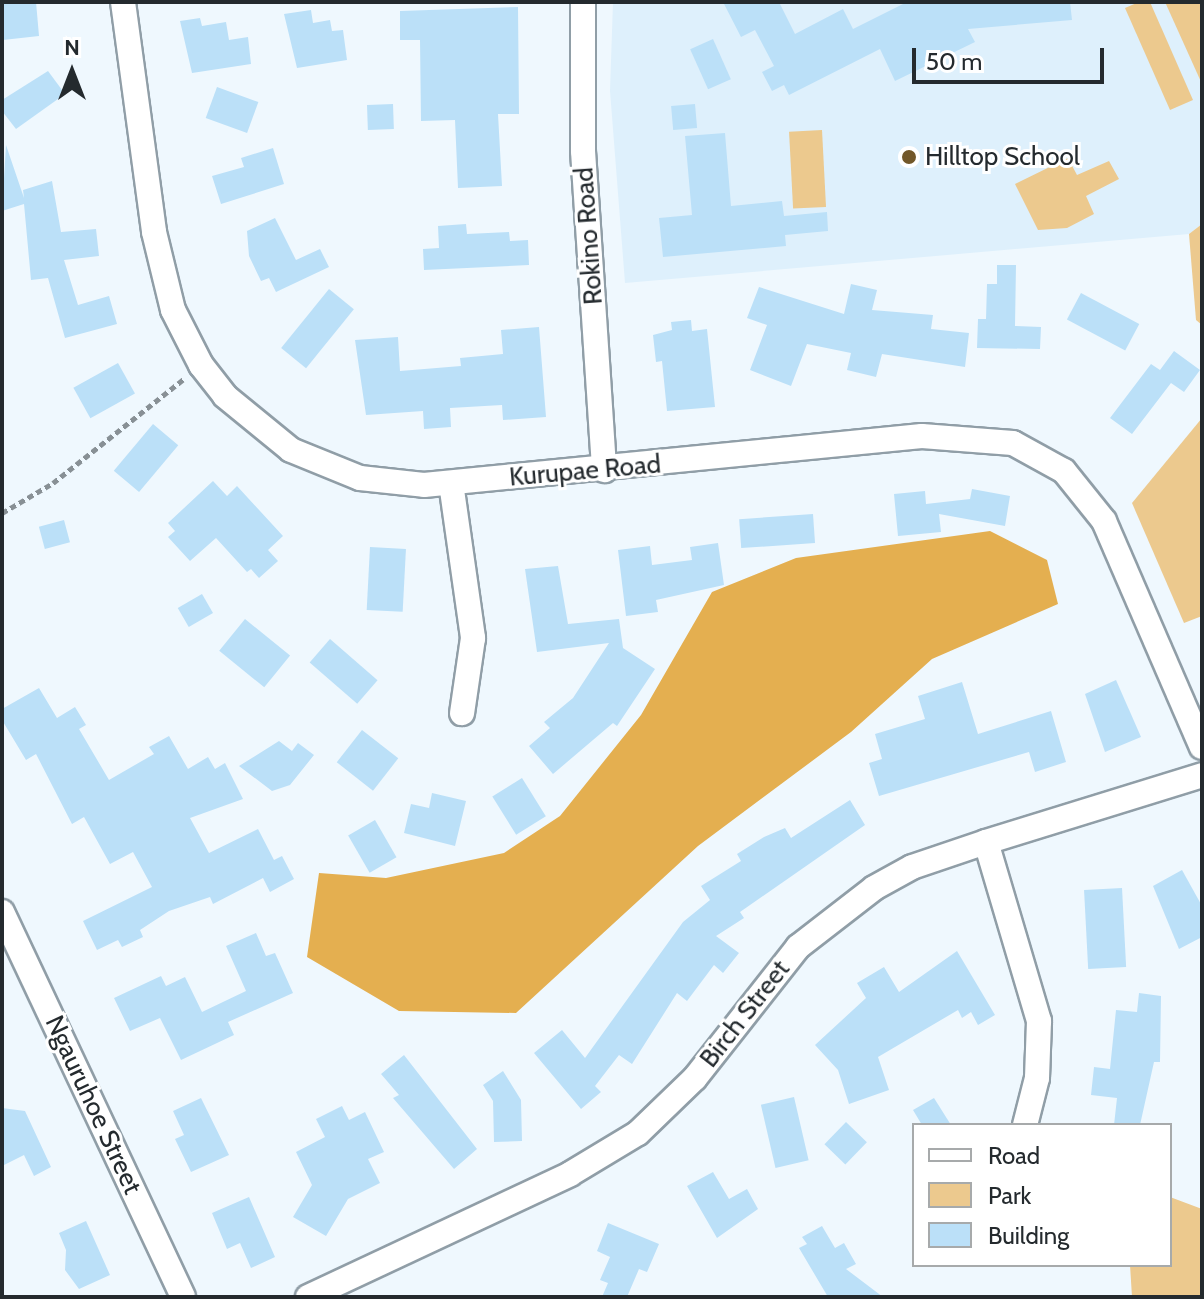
<!DOCTYPE html>
<style>
body{margin:0}
#map{position:relative;width:1204px;height:1299px;overflow:hidden;background:#eff8fe;font-family:Cabin,sans-serif}
div>[style]{position:absolute}
[style*='--x']{left:calc(var(--x)*1px);top:calc(var(--y)*1px);width:calc(var(--w)*1px);rotate:calc(var(--a)*1deg)}
.built>*{inset:0;background:#def0fc}
.green>*{inset:0;background:#ecc98e;transform-origin:0 0}
.forest>*{inset:0;background:#e4af50}
.building>*{inset:0;background:#bbe0f8;transform-origin:0 0}
.path>*{height:5px;margin-top:-2.5px;transform-origin:0;background:repeating-linear-gradient(90deg,#889095 0 6px,transparent 0 10px)}
.roads{filter:drop-shadow(2px 0 #909ea7) drop-shadow(-2px 0 #909ea7) drop-shadow(0 2px #909ea7) drop-shadow(0 -2px #909ea7)}
.minor>*{height:24px;margin:-12px;padding:0 12px;transform-origin:12px;border-radius:12px;background:#fff}
.dots>*{width:22px;height:22px;translate:-50% -50%;box-sizing:border-box;border:4px solid #fff;border-radius:50%}
span{translate:-50% -50%;white-space:nowrap;text-align:center;line-height:1.15;-webkit-text-stroke:6px #fff;paint-order:stroke}
.poi-label{font-size:26px;color:#242a2e}
.left{translate:0 -50%;text-align:left}
.street-label{font-size:26px;color:#242a2e}
.frame{position:absolute;inset:0;border:4px solid #242a2e;pointer-events:none}
.legend{position:absolute;left:912px;top:1123px;width:260px;height:144px;box-sizing:border-box;background:#fff;border:2px solid #a7aaab;margin:0;padding:10px 14px;list-style:none;font-size:24px;color:#242a2e}
.legend li{display:flex;align-items:center;gap:16px;height:40px}
.legend b{width:40px;border:2px solid #a7aaab}
.north{position:absolute;left:32px;top:32px;width:80px;height:80px;-webkit-text-stroke:6px #fff;paint-order:stroke;rotate:0deg;font-size:22px;font-weight:700;line-height:32px;text-align:center;color:#242a2e}
.north::after{content:'';display:block;margin:auto;width:28px;height:36px;background:#242a2e;clip-path:polygon(50% 0,100% 100%,50% 72%,0 100%)}
.scale{position:absolute;left:912px;top:48px;width:192px;height:36px;box-sizing:border-box;border:4px solid #242a2e;border-top:0;padding-left:10px;font-size:24px;line-height:28px;white-space:nowrap;color:#242a2e;-webkit-text-stroke:6px #fff;paint-order:stroke}
</style>
<div id="map">
<div class="built">
<div style="clip-path:polygon(613px 2px,1202px 2px,1202px 224px,1189px 234px,625px 283px,610px 91px)"></div>
</div>
<div class="green">
<div style="clip-path:polygon(1139px 2px,1150px 2px,1193px 100px,1170px 110px,1125px 8px)"></div>
<div style="clip-path:polygon(1165px 2px,1202px 2px,1202px 84px)"></div>
<div style="left:822px;top:130px;width:77px;height:33px;rotate:87deg"></div>
<div style="clip-path:polygon(1068px 158px,1077px 175px,1109px 161px,1119px 179px,1086px 196px,1094px 214px,1067px 228px,1038px 230px,1015px 184px)"></div>
<div style="clip-path:polygon(1202px 224px,1202px 325px,1196px 320px,1189px 234px)"></div>
<div style="clip-path:polygon(1202px 418px,1202px 616px,1184px 623px,1132px 503px)"></div>
<div style="clip-path:polygon(1170px 1197px,1202px 1209px,1202px 1297px,1132px 1297px,1130px 1265px,1170px 1265px)"></div>
</div>
<div class="forest">
<div style="clip-path:polygon(990px 531px,1047px 560px,1058px 604px,932px 659px,851px 732px,698px 846px,516px 1013px,399px 1011px,307px 957px,319px 873px,386px 878px,504px 853px,560px 816px,641px 715px,712px 592px,796px 558px)"></div>
</div>
<div class="building">
<div style="clip-path:polygon(2px 2px,36px 2px,39px 36px,3px 40px)"></div>
<div style="clip-path:polygon(723px 2px,779px 2px,795px 34px,843px 9px,853px 29px,907px 2px,1070px 2px,1072px 20px,968px 29px,975px 42px,895px 81px,880px 49px,789px 95px,784px 85px,772px 91px,762px 72px,774px 66px,755px 30px,741px 37px)"></div>
<div style="clip-path:polygon(518px 7px,519px 114px,498px 114px,502px 186px,458px 188px,455px 120px,421px 121px,420px 40px,400px 40px,400px 11px)"></div>
<div style="clip-path:polygon(311px 10px,313px 23px,330px 20px,332px 31px,343px 30px,347px 60px,297px 68px,284px 14px)"></div>
<div style="clip-path:polygon(200px 18px,202px 26px,226px 22px,229px 40px,248px 37px,251px 64px,192px 73px,180px 21px)"></div>
<div style="left:713px;top:39px;width:44px;height:25px;rotate:66deg"></div>
<div style="clip-path:polygon(48px 71px,65px 94px,16px 129px,2px 111px,2px 100px)"></div>
<div style="left:217px;top:87px;width:44px;height:33px;rotate:20deg"></div>
<div style="left:393px;top:104px;width:25px;height:26px;rotate:88deg"></div>
<div style="left:695px;top:104px;width:24px;height:24px;rotate:85deg"></div>
<div style="clip-path:polygon(725px 133px,731px 206px,782px 201px,784px 216px,827px 212px,828px 231px,785px 235px,786px 246px,663px 257px,659px 218px,692px 215px,685px 136px)"></div>
<div style="clip-path:polygon(6px 145px,24px 198px,23px 190px,52px 181px,61px 232px,96px 229px,99px 256px,64px 260px,78px 305px,109px 296px,117px 324px,65px 338px,48px 278px,31px 280px,24px 204px,2px 211px)"></div>
<div style="clip-path:polygon(273px 148px,284px 184px,221px 204px,212px 176px,244px 167px,241px 158px)"></div>
<div style="clip-path:polygon(275px 218px,296px 260px,320px 249px,329px 267px,276px 292px,269px 278px,261px 281px,249px 256px,247px 231px)"></div>
<div style="clip-path:polygon(466px 224px,467px 234px,509px 232px,510px 241px,528px 240px,529px 265px,424px 270px,423px 249px,439px 248px,438px 226px)"></div>
<div style="clip-path:polygon(997px 265px,1016px 265px,1015px 326px,1041px 327px,1040px 349px,977px 348px,978px 319px,986px 319px,987px 284px,997px 284px)"></div>
<div style="clip-path:polygon(851px 284px,877px 290px,872px 310px,933px 315px,931px 329px,969px 333px,965px 367px,882px 354px,876px 377px,847px 370px,851px 353px,807px 344px,791px 386px,750px 370px,767px 325px,747px 318px,759px 287px,844px 314px)"></div>
<div style="left:329px;top:289px;width:32px;height:76px;rotate:39deg"></div>
<div style="left:1081px;top:293px;width:66px;height:30px;rotate:28deg"></div>
<div style="clip-path:polygon(691px 320px,692px 331px,707px 329px,715px 407px,667px 411px,662px 361px,656px 362px,653px 335px,672px 330px,671px 322px)"></div>
<div style="clip-path:polygon(539px 327px,546px 417px,503px 420px,502px 405px,450px 408px,451px 427px,424px 429px,423px 411px,366px 415px,355px 340px,398px 337px,400px 371px,461px 366px,460px 358px,503px 354px,501px 330px)"></div>
<div style="clip-path:polygon(1174px 351px,1200px 370px,1184px 392px,1171px 383px,1132px 434px,1110px 418px,1151px 364px,1160px 370px)"></div>
<div style="left:118px;top:363px;width:35px;height:51px;rotate:61deg"></div>
<div style="left:153px;top:424px;width:33px;height:61px;rotate:40deg"></div>
<div style="clip-path:polygon(213px 481px,227px 496px,237px 486px,283px 536px,268px 550px,278px 561px,259px 578px,251px 569px,247px 572px,216px 538px,190px 561px,168px 537px,175px 531px,168px 523px)"></div>
<div style="clip-path:polygon(972px 489px,1010px 496px,1005px 526px,939px 514px,941px 532px,898px 536px,894px 494px,925px 491px,926px 504px,970px 499px)"></div>
<div style="left:813px;top:514px;width:29px;height:74px;rotate:86deg"></div>
<div style="left:64px;top:520px;width:23px;height:26px;rotate:75deg"></div>
<div style="clip-path:polygon(718px 543px,724px 585px,656px 600px,658px 612px,626px 616px,618px 550px,650px 546px,652px 565px,692px 560px,690px 547px)"></div>
<div style="left:370px;top:547px;width:36px;height:63px;rotate:3deg"></div>
<div style="clip-path:polygon(558px 566px,568px 624px,619px 619px,623px 648px,655px 669px,617px 726px,613px 723px,553px 774px,529px 746px,550px 728px,544px 722px,573px 698px,609px 643px,537px 652px,525px 569px)"></div>
<div style="left:202px;top:594px;width:22px;height:28px;rotate:60deg"></div>
<div style="left:245px;top:619px;width:58px;height:41px;rotate:39deg"></div>
<div style="left:330px;top:639px;width:63px;height:31px;rotate:41deg"></div>
<div style="clip-path:polygon(1116px 680px,1141px 737px,1105px 752px,1085px 694px)"></div>
<div style="clip-path:polygon(962px 682px,978px 734px,1051px 711px,1066px 762px,1035px 772px,1029px 752px,879px 796px,869px 763px,882px 759px,875px 734px,925px 719px,918px 696px)"></div>
<div style="clip-path:polygon(39px 688px,57px 718px,75px 707px,86px 725px,79px 729px,109px 780px,154px 754px,149px 747px,169px 736px,188px 769px,208px 757px,215px 769px,225px 763px,243px 799px,190px 818px,209px 853px,258px 829px,274px 860px,282px 856px,294px 879px,270px 892px,263px 878px,213px 904px,210px 897px,169px 911px,140px 930px,143px 937px,122px 947px,118px 940px,97px 950px,83px 921px,152px 887px,133px 852px,110px 864px,84px 817px,72px 824px,36px 754px,26px 760px,2px 720px,2px 709px)"></div>
<div style="left:362px;top:730px;width:46px;height:41px;rotate:38deg"></div>
<div style="clip-path:polygon(279px 741px,292px 751px,298px 743px,314px 755px,290px 785px,272px 791px,239px 766px)"></div>
<div style="left:522px;top:778px;width:45px;height:35px;rotate:58deg"></div>
<div style="clip-path:polygon(432px 793px,466px 801px,455px 846px,404px 833px,411px 804px,429px 808px)"></div>
<div style="clip-path:polygon(850px 800px,865px 825px,740px 912px,744px 918px,716px 936px,739px 953px,723px 973px,714px 965px,687px 1001px,677px 993px,632px 1064px,619px 1055px,595px 1086px,601px 1092px,581px 1109px,534px 1053px,562px 1030px,585px 1058px,683px 922px,710px 900px,701px 886px,741px 861px,737px 854px,764px 837px,785px 828px,791px 838px)"></div>
<div style="left:375px;top:820px;width:43px;height:31px;rotate:60deg"></div>
<div style="clip-path:polygon(1182px 870px,1202px 906px,1202px 937px,1179px 949px,1153px 886px)"></div>
<div style="left:1122px;top:888px;width:79px;height:38px;rotate:87deg"></div>
<div style="clip-path:polygon(256px 933px,266px 956px,275px 953px,293px 993px,228px 1022px,234px 1035px,181px 1060px,160px 1018px,130px 1031px,114px 998px,161px 976px,166px 986px,185px 977px,202px 1012px,246px 991px,226px 946px)"></div>
<div style="clip-path:polygon(957px 951px,995px 1015px,978px 1025px,971px 1012px,962px 1018px,958px 1010px,878px 1057px,889px 1090px,849px 1104px,838px 1070px,815px 1045px,866px 998px,857px 983px,884px 967px,899px 992px)"></div>
<div style="clip-path:polygon(1139px 993px,1161px 996px,1160px 1062px,1154px 1062px,1140px 1125px,1114px 1125px,1117px 1098px,1091px 1095px,1094px 1067px,1110px 1069px,1116px 1010px,1137px 1012px)"></div>
<div style="clip-path:polygon(404px 1055px,477px 1149px,454px 1169px,393px 1098px,399px 1095px,381px 1074px)"></div>
<div style="clip-path:polygon(503px 1071px,521px 1100px,522px 1141px,494px 1142px,493px 1101px,483px 1085px)"></div>
<div style="left:794px;top:1097px;width:65px;height:34px;rotate:77deg"></div>
<div style="clip-path:polygon(201px 1098px,229px 1155px,191px 1172px,175px 1139px,184px 1135px,173px 1111px)"></div>
<div style="clip-path:polygon(934px 1098px,951px 1125px,922px 1125px,913px 1110px)"></div>
<div style="clip-path:polygon(342px 1106px,349px 1120px,365px 1112px,384px 1152px,368px 1159px,380px 1183px,348px 1199px,326px 1236px,293px 1217px,312px 1185px,296px 1152px,325px 1137px,316px 1119px)"></div>
<div style="clip-path:polygon(2px 1108px,25px 1111px,51px 1167px,34px 1176px,24px 1155px,2px 1166px)"></div>
<div style="left:846px;top:1122px;width:29px;height:31px;rotate:44deg"></div>
<div style="clip-path:polygon(713px 1172px,729px 1199px,747px 1189px,758px 1209px,717px 1238px,687px 1186px)"></div>
<div style="clip-path:polygon(249px 1197px,275px 1257px,251px 1268px,240px 1243px,227px 1249px,212px 1213px)"></div>
<div style="clip-path:polygon(86px 1221px,110px 1275px,79px 1289px,65px 1270px,66px 1250px,59px 1233px)"></div>
<div style="clip-path:polygon(608px 1223px,659px 1244px,647px 1272px,639px 1269px,627px 1297px,602px 1297px,608px 1283px,600px 1280px,610px 1257px,597px 1251px)"></div>
<div style="clip-path:polygon(822px 1226px,835px 1248px,844px 1243px,856px 1264px,846px 1269px,883px 1297px,828px 1297px,799px 1248px,807px 1244px,802px 1237px)"></div>
</div>
<div class="path">
<div style="--x:2;--y:513;--w:59;--a:-30.5"></div>
<div style="--x:53;--y:483;--w:169;--a:-38.5"></div>
</div>
<div class="roads">
<div class="minor">
<div style="--x:123;--y:2;--w:232;--a:82.3"></div>
<div style="--x:154;--y:232;--w:80;--a:76.3"></div>
<div style="--x:173;--y:310;--w:62;--a:63"></div>
<div style="--x:201;--y:365;--w:39;--a:52"></div>
<div style="--x:225;--y:396;--w:85;--a:39.3"></div>
<div style="--x:291;--y:450;--w:74;--a:22.1"></div>
<div style="--x:360;--y:478;--w:64;--a:6.2"></div>
<div style="--x:424;--y:485;--w:500;--a:-5.62"></div>
<div style="--x:922;--y:436;--w:91;--a:4.4"></div>
<div style="--x:1013;--y:443;--w:58;--a:28.8"></div>
<div style="--x:1064;--y:471;--w:64;--a:51.3"></div>
<div style="--x:1104;--y:521;--w:246;--a:66.6"></div>
<div style="--x:583;--y:2;--w:149;--a:90"></div>
<div style="--x:583;--y:151;--w:320;--a:86.2"></div>
<div style="--x:451;--y:483;--w:157;--a:81.9"></div>
<div style="--x:473;--y:638;--w:76;--a:98.3"></div>
<div style="--x:986;--y:842;--w:187;--a:73.5"></div>
<div style="--x:1039;--y:1021;--w:57;--a:92"></div>
<div style="--x:1037;--y:1078;--w:49;--a:104.3"></div>
<div style="--x:2;--y:912;--w:425;--a:64.8"></div>
<div style="--x:308;--y:1297;--w:289;--a:-25.1"></div>
<div style="--x:570;--y:1174;--w:79;--a:-31.1"></div>
<div style="--x:638;--y:1133;--w:79;--a:-44"></div>
<div style="--x:695;--y:1078;--w:167;--a:-51.8"></div>
<div style="--x:798;--y:947;--w:96;--a:-37.8"></div>
<div style="--x:874;--y:888;--w:43;--a:-28.9"></div>
<div style="--x:912;--y:867;--w:78;--a:-18.7"></div>
<div style="--x:986;--y:842;--w:226;--a:-17.2"></div>
</div>
</div>
<div class="dots">
<div style="left:909px;top:157px;background:#715729"></div>
</div>
<div class="poi-label">
<span class="left" style="left:925px;top:157px">Hilltop School</span>
</div>
<div class="street-label">
<span style="left:589px;top:236px;rotate:-94deg">Rokino Road</span>
<span style="left:585px;top:471px;rotate:-5deg">Kurupae Road</span>
<span style="left:745px;top:1014px;rotate:-52deg">Birch Street</span>
<span style="left:93px;top:1105px;rotate:65deg">Ngauruhoe Street</span>
</div>
<div class="frame"></div>
<ul class="legend">
<li><b style="height:10px;background:#fff"></b>Road</li>
<li><b style="height:22px;background:#ecc98e"></b>Park</li>
<li><b style="height:22px;background:#bbe0f8"></b>Building</li>
</ul>
<div class="north">N</div>
<div class="scale">50 m</div>
</div>
